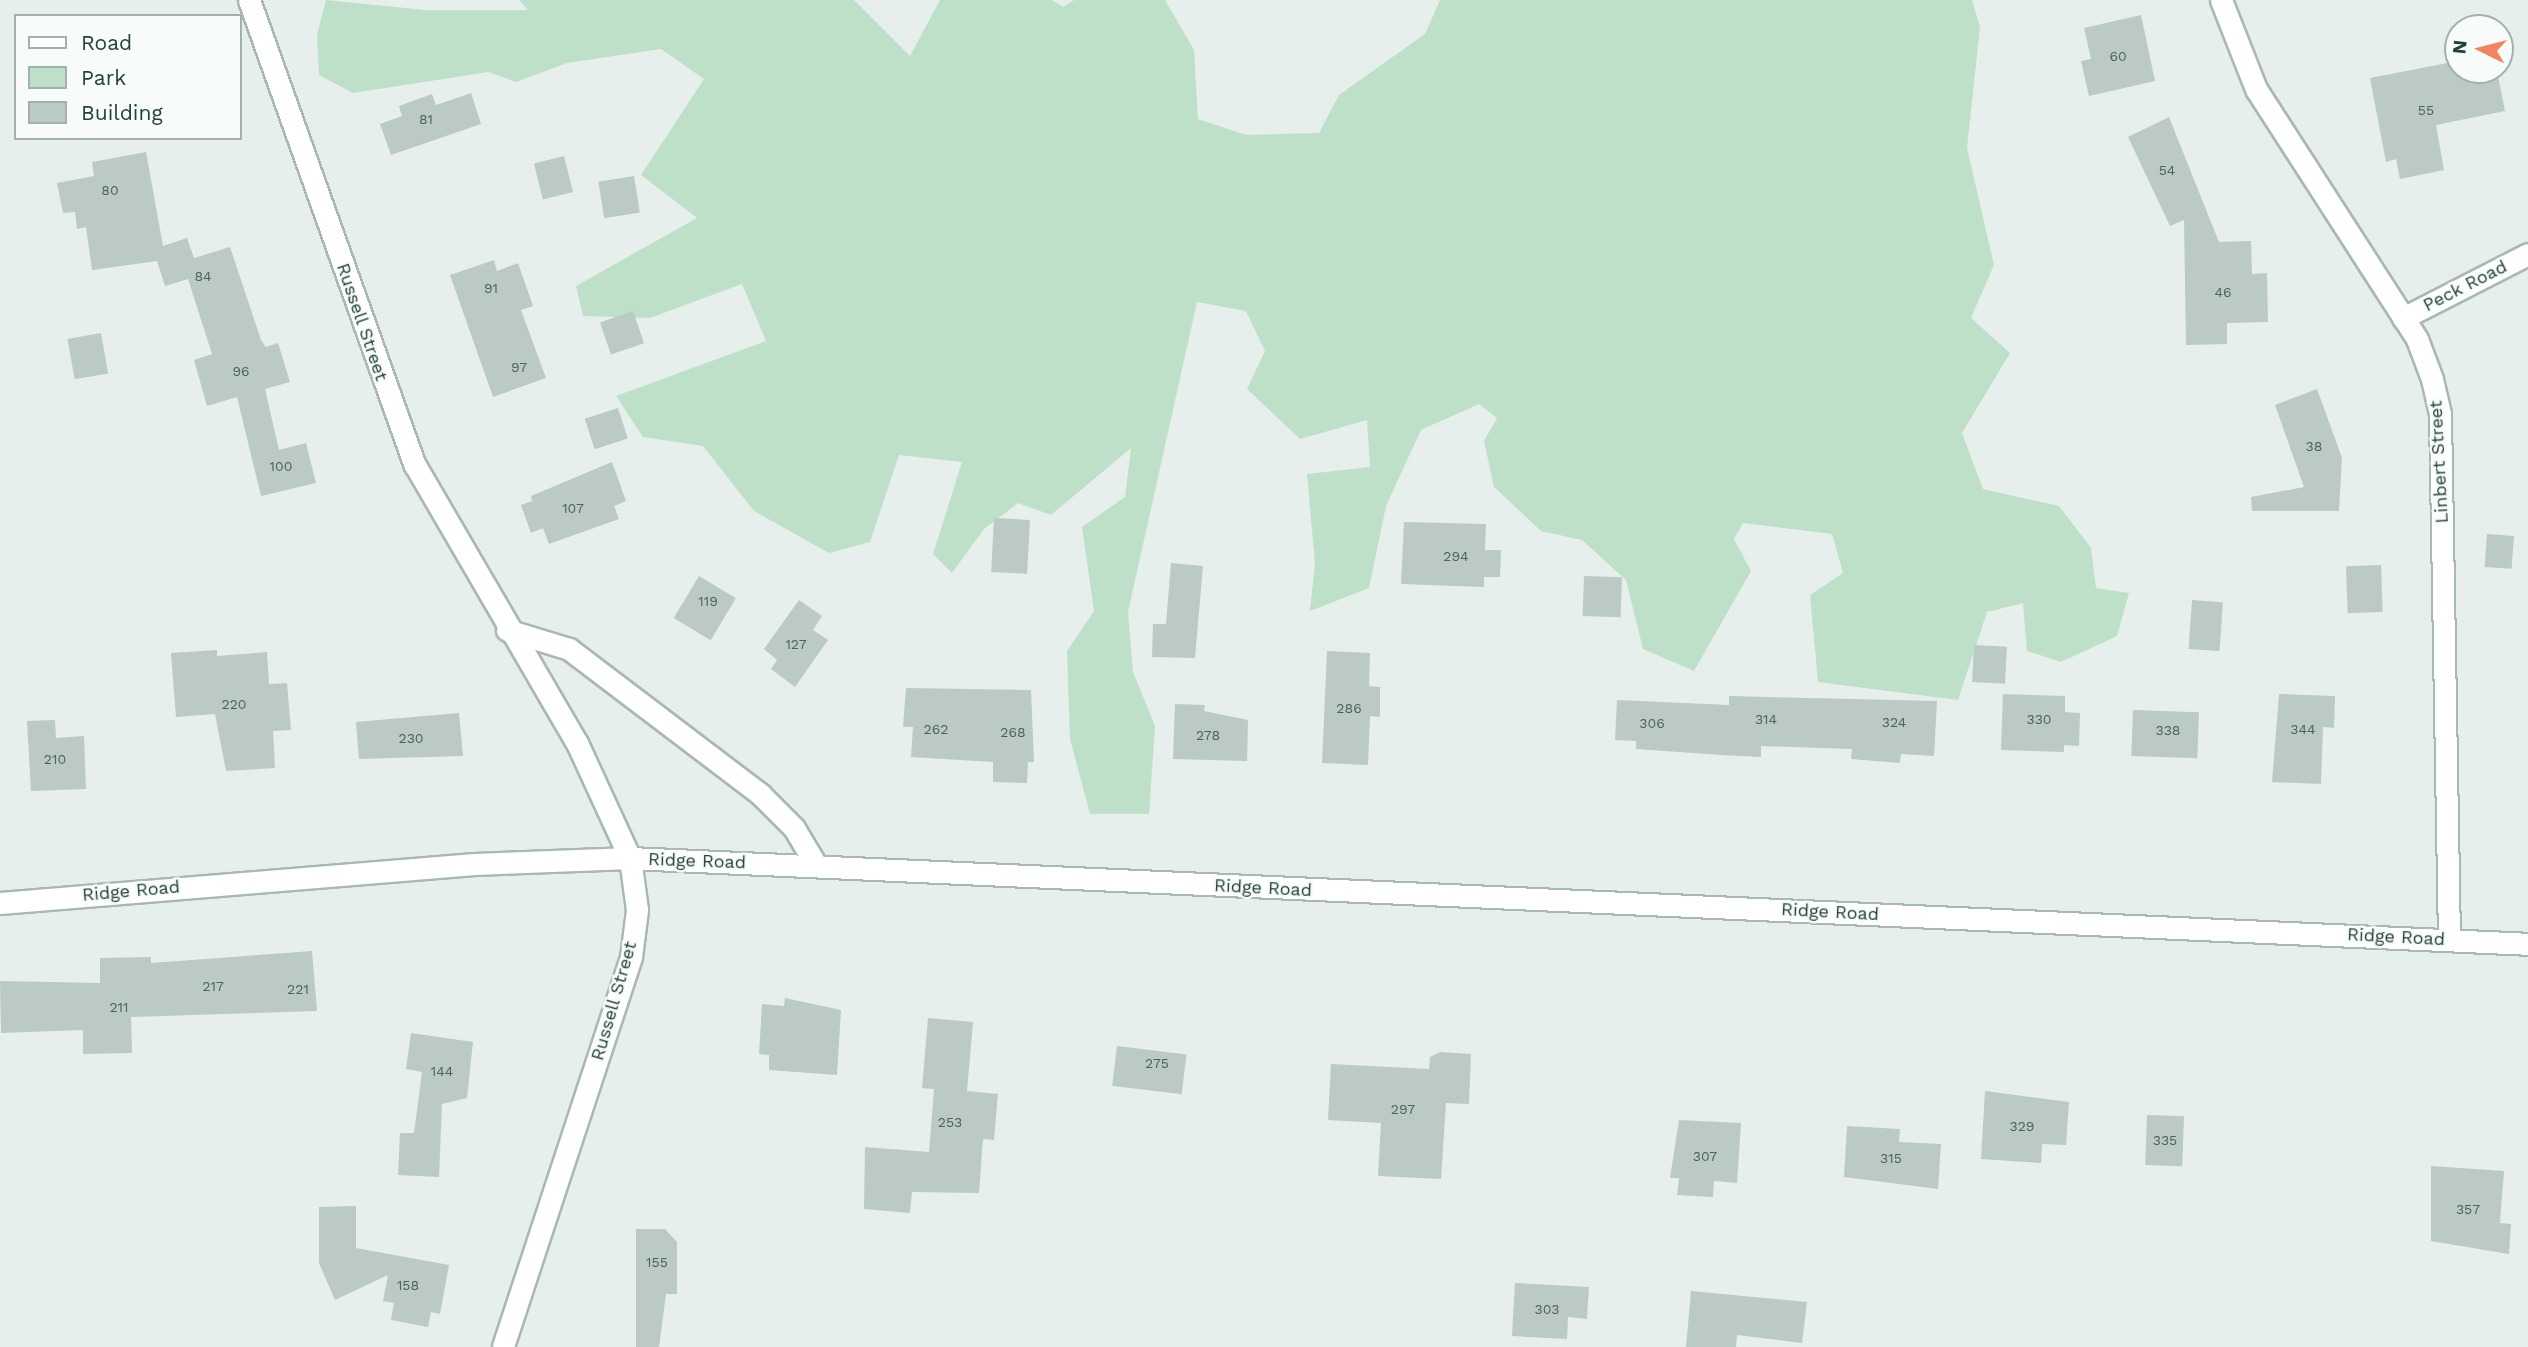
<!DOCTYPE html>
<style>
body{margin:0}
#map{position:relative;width:2528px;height:1347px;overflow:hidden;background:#e6efeb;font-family:"Work Sans",sans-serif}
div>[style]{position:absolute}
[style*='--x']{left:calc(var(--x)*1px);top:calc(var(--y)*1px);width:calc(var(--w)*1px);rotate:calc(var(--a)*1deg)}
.green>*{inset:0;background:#bfe0c8}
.building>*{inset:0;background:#bbcac4;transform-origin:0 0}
.roads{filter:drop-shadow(2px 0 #a8b8b2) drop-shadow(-2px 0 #a8b8b2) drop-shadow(0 2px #a8b8b2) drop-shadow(0 -2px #a8b8b2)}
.street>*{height:21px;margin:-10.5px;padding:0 10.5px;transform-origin:10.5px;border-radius:10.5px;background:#fff}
.secondary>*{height:21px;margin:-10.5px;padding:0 10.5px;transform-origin:10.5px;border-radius:10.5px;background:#fff}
span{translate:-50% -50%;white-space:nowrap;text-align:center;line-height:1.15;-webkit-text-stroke:5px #f7fbf9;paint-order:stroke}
.number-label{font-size:14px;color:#4a645c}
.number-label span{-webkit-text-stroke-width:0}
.street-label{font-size:18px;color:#24423a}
.legend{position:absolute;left:14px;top:14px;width:228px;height:126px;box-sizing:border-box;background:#f7fbf9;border:2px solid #a3b1ad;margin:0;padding:9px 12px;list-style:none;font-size:21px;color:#24423a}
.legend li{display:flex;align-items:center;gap:14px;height:35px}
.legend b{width:35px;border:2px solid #a3b1ad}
.north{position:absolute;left:2444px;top:14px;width:70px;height:70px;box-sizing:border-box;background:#f7fbf9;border:2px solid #a3b1ad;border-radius:50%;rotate:276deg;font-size:19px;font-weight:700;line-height:28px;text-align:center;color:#24423a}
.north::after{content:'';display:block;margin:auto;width:24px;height:32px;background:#f4845f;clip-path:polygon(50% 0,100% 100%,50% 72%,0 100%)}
</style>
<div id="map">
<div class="green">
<div style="clip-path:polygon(326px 0,425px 10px,528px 10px,519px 0,854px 0,910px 56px,940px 0,1052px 0,1063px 7px,1074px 0,1165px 0,1194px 50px,1198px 119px,1246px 135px,1319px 133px,1339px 95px,1425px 34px,1440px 0,1972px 0,1980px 27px,1967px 148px,1994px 265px,1971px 318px,2010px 353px,1962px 433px,1983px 489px,2059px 506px,2091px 548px,2096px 588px,2129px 593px,2117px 636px,2061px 662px,2027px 651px,2023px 603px,1987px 612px,1958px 700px,1818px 682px,1810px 595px,1843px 573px,1832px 534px,1743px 523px,1734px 539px,1751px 571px,1694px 671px,1643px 649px,1626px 580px,1582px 540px,1541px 531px,1494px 487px,1484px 441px,1497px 418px,1479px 404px,1421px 430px,1386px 506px,1369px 588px,1310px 611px,1315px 563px,1307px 474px,1370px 467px,1367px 420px,1300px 439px,1247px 389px,1265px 351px,1246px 311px,1197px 302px,1128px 612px,1133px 672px,1155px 726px,1149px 814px,1090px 814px,1070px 739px,1067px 651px,1094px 611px,1082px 527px,1125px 497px,1131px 448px,1051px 515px,1018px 503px,984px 529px,952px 573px,933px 554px,962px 462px,899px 455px,870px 542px,829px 553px,754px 511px,703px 446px,643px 437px,616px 396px,766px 341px,742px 284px,650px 318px,583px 316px,576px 286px,697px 218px,641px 175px,704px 79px,661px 49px,567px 63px,516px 82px,488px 72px,353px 93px,319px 75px,317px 34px)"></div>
</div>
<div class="building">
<div style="clip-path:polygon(2141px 15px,2155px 81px,2089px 96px,2081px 61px,2091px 59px,2084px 28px)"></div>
<div style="clip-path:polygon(2458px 61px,2458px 70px,2481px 70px,2482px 79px,2498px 76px,2505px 111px,2436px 125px,2444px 170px,2400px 179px,2396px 159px,2386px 162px,2370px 78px)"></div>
<div style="clip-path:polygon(471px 93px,481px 124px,391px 155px,380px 124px,402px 116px,399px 106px,432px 94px,436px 105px)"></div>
<div style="clip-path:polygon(2169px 117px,2219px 242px,2251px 241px,2252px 274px,2267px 273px,2268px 322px,2227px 323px,2227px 344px,2186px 345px,2184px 220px,2170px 226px,2128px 137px)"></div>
<div style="clip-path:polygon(146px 152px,163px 246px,187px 238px,194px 258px,230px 247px,261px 340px,266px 347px,278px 343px,290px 382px,265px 389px,279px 450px,306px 443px,316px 483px,261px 496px,237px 397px,207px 406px,194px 360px,212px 354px,188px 279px,165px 286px,157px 261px,92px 270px,86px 227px,77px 229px,75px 212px,63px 213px,57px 183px,94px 176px,92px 162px)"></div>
<div style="left:564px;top:156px;width:37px;height:31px;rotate:76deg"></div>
<div style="left:634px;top:176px;width:37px;height:36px;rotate:81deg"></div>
<div style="clip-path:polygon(494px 260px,497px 271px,518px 263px,533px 306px,521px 310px,546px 378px,493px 397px,450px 275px)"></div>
<div style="left:633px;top:311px;width:34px;height:35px;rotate:71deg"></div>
<div style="left:101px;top:333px;width:41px;height:34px;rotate:80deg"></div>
<div style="clip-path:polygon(2317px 389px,2342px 458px,2339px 511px,2252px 511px,2251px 497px,2304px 487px,2275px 405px)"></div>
<div style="left:618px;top:408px;width:32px;height:35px;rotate:72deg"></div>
<div style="clip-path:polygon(612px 462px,626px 501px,614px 506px,619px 519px,549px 544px,543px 528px,531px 533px,521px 505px,532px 501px,531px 496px)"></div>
<div style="left:994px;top:518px;width:36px;height:54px;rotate:3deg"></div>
<div style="clip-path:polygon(1404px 522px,1486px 524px,1485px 550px,1501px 550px,1500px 577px,1484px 577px,1484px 587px,1401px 584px)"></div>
<div style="left:2487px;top:534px;width:27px;height:33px;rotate:4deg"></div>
<div style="clip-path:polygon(1171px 563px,1203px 566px,1195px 658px,1152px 657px,1153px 624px,1166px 624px)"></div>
<div style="left:2381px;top:565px;width:47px;height:35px;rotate:88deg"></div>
<div style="left:699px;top:576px;width:43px;height:49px;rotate:31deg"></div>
<div style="left:1584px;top:576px;width:38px;height:40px;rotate:2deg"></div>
<div style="clip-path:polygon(799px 600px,822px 616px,813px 630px,828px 640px,795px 687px,771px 669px,777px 660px,764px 649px)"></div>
<div style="left:2192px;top:600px;width:31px;height:49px;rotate:4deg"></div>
<div style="left:1974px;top:645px;width:33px;height:37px;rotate:3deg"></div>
<div style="clip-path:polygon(217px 650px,217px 656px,267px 652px,269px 684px,287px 683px,291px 730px,273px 731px,275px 768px,226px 771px,215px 714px,176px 717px,171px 653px)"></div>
<div style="clip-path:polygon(1327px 651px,1370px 653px,1369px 686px,1380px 687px,1380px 717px,1370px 716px,1368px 765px,1322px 763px)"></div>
<div style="clip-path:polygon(906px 688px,1031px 690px,1034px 762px,1028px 762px,1027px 783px,993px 782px,993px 762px,911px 757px,913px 727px,903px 727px)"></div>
<div style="clip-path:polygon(2003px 694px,2065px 696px,2065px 712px,2080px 713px,2079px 746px,2064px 745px,2064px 752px,2001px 750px)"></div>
<div style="clip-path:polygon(2279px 694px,2335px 696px,2334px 728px,2323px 727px,2321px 784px,2272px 782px)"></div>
<div style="clip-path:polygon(1729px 696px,1937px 701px,1934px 756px,1901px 754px,1900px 763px,1851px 759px,1852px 749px,1761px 746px,1761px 757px,1722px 755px,1636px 749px,1636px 741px,1615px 740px,1617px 700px,1729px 705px)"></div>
<div style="clip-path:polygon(1175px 704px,1205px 705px,1204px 711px,1248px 720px,1247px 761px,1173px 759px)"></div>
<div style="left:2133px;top:710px;width:66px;height:46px;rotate:2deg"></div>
<div style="clip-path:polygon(459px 713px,463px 756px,359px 759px,356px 722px)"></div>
<div style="clip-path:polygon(55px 720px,56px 738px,84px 736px,86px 789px,31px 791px,27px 721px)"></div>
<div style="clip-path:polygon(312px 951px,317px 1011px,131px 1017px,132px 1053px,83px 1054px,83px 1030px,1px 1033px,0 981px,100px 983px,100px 958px,151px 957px,151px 963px)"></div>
<div style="clip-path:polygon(785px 998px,841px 1010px,837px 1075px,769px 1070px,769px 1055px,759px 1054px,762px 1004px,784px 1006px)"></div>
<div style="clip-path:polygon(928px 1018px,973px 1022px,967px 1091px,998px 1094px,994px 1140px,983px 1139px,979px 1193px,912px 1192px,910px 1213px,864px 1209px,865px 1147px,929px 1152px,934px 1089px,922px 1088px)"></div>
<div style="clip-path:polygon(411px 1033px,473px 1042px,467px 1098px,442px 1104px,439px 1177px,398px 1175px,400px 1133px,414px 1133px,422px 1072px,406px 1069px)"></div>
<div style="left:1117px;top:1046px;width:70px;height:40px;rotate:7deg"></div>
<div style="clip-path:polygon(1440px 1052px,1471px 1054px,1469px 1104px,1446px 1103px,1441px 1179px,1378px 1176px,1381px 1123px,1328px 1120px,1331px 1064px,1429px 1069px,1430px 1057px)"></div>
<div style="clip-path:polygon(1985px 1091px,2069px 1102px,2066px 1145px,2042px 1144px,2041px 1163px,1981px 1159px)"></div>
<div style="left:2147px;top:1115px;width:37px;height:50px;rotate:2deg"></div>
<div style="clip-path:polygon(1679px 1120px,1741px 1123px,1737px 1183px,1714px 1181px,1713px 1197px,1677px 1195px,1679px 1178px,1670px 1178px)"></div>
<div style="clip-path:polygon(1847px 1126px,1900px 1129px,1899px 1142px,1941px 1144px,1938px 1189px,1844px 1177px)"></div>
<div style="clip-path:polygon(2431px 1166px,2504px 1171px,2500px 1223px,2511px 1224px,2509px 1254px,2431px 1241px)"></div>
<div style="clip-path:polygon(356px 1206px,356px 1248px,449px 1265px,440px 1314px,431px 1312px,428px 1327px,391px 1320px,394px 1303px,383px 1301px,388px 1275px,335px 1300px,319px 1263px,319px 1207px)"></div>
<div style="clip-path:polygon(636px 1229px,665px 1229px,677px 1242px,677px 1294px,666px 1294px,659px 1347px,636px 1347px)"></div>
<div style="clip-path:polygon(1515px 1283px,1589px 1287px,1587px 1319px,1568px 1317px,1567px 1339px,1512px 1336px)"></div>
<div style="clip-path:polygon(1691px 1291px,1807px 1302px,1802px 1343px,1737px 1335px,1736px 1347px,1686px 1347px)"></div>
</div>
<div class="roads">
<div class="street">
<div style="--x:2221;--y:0;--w:96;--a:68.5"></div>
<div style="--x:2256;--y:89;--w:297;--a:57.2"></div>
<div style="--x:2417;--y:339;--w:43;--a:69.4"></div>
<div style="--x:2432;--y:379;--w:36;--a:77"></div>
<div style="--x:2440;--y:414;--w:526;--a:89.02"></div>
<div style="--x:2403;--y:318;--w:140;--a:-27.1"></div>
<div style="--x:507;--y:630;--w:65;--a:17"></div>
<div style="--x:569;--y:649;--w:240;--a:37.2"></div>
<div style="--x:760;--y:794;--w:48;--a:45"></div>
<div style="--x:794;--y:828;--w:43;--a:59.3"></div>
<div style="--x:0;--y:903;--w:476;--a:-4.7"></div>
<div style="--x:474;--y:864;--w:156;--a:-2.2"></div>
</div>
<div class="secondary">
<div style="--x:249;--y:0;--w:494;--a:70.4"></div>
<div style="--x:415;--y:465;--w:322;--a:59.8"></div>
<div style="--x:577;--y:743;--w:127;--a:65.3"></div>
<div style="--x:630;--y:858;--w:52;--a:82.3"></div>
<div style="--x:637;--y:910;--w:47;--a:97.3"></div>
<div style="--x:631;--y:957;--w:410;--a:108.2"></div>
<div style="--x:630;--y:858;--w:1900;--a:2.59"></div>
</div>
</div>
<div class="number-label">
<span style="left:2118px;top:56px">60</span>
<span style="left:2426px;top:110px">55</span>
<span style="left:426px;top:119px">81</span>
<span style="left:2167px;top:170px">54</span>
<span style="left:110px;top:190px">80</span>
<span style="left:203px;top:276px">84</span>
<span style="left:491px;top:288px">91</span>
<span style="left:2223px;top:292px">46</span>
<span style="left:519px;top:367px">97</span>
<span style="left:241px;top:371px">96</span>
<span style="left:2314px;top:446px">38</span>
<span style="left:281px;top:466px">100</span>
<span style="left:573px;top:508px">107</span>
<span style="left:1456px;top:556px">294</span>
<span style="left:708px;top:601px">119</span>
<span style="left:796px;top:644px">127</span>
<span style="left:234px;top:704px">220</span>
<span style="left:1349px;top:708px">286</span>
<span style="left:1766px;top:719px">314</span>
<span style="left:2039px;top:719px">330</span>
<span style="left:1894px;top:722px">324</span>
<span style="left:1652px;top:723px">306</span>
<span style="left:936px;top:729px">262</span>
<span style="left:2303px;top:729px">344</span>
<span style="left:2168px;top:730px">338</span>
<span style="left:1013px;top:732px">268</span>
<span style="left:1208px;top:735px">278</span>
<span style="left:411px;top:738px">230</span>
<span style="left:55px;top:759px">210</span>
<span style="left:213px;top:986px">217</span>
<span style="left:298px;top:989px">221</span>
<span style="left:119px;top:1007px">211</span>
<span style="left:1157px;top:1063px">275</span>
<span style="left:442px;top:1071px">144</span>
<span style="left:1403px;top:1109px">297</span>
<span style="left:950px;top:1122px">253</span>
<span style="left:2022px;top:1126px">329</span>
<span style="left:2165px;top:1140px">335</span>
<span style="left:1705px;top:1156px">307</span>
<span style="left:1891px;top:1158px">315</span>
<span style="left:2468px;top:1209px">357</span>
<span style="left:657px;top:1262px">155</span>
<span style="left:408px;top:1285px">158</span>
<span style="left:1547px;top:1309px">303</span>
</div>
<div class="street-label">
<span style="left:2465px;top:286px;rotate:-27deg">Peck Road</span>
<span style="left:362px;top:322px;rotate:71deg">Russell Street</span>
<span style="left:2439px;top:462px;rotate:-93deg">Linbert Street</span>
<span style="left:697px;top:861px;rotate:2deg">Ridge Road</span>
<span style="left:1263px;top:888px;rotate:3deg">Ridge Road</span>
<span style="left:131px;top:891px;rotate:-5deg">Ridge Road</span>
<span style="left:1830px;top:912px;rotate:3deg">Ridge Road</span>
<span style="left:2396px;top:937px;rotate:3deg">Ridge Road</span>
<span style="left:614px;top:1001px;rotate:-74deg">Russell Street</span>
</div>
<ul class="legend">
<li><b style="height:9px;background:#fff"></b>Road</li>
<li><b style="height:19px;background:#bfe0c8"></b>Park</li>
<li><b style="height:19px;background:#bbcac4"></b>Building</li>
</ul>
<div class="north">N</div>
</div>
